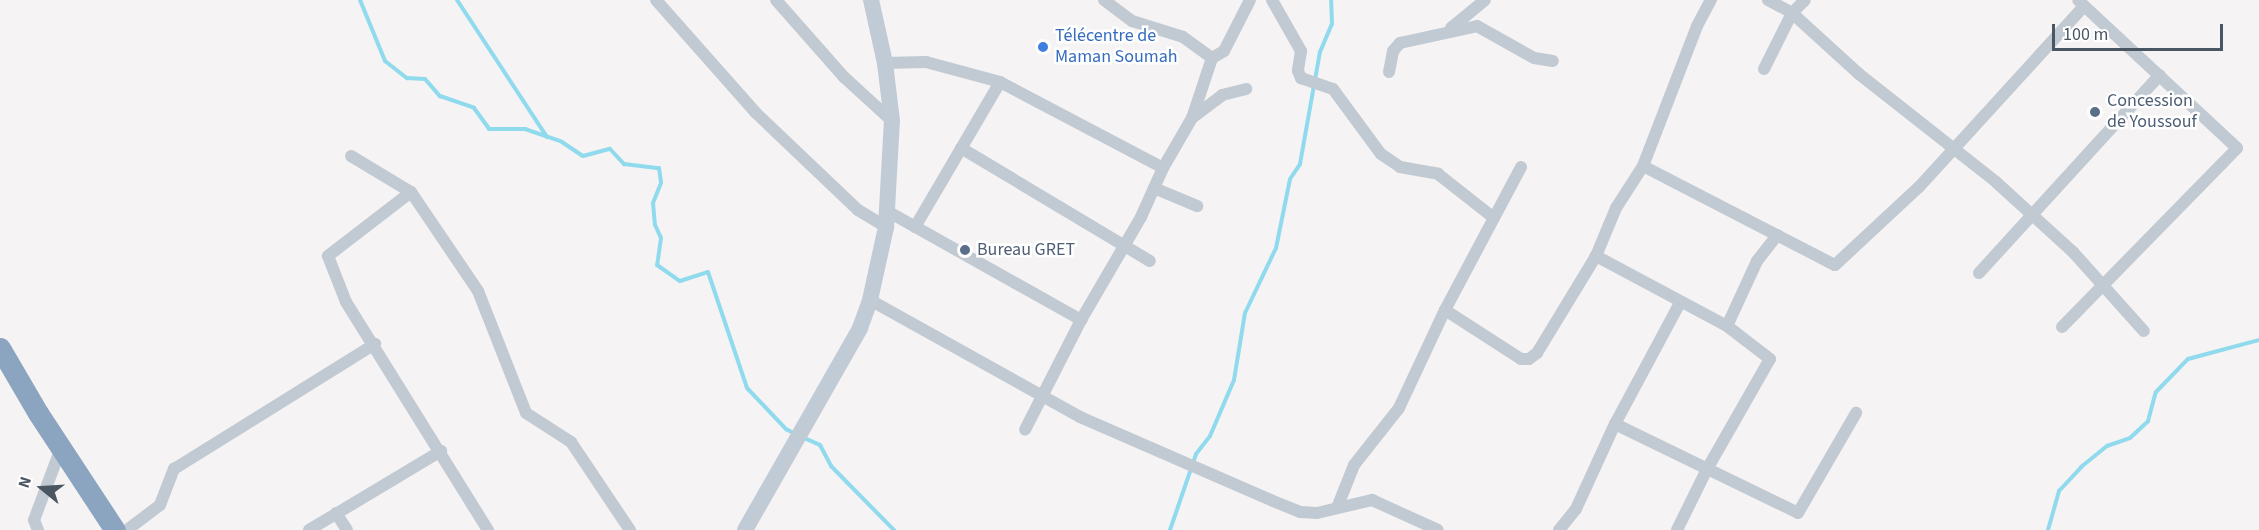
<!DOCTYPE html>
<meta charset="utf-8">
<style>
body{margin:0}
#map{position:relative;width:2259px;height:530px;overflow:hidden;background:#f5f3f3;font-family:"Source Sans 3",sans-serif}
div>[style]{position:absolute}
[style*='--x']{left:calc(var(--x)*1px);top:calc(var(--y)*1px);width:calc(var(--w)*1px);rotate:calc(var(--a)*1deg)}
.stream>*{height:4px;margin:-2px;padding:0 2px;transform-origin:2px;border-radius:2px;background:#90daee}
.street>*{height:12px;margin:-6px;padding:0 6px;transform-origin:6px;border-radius:6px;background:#c1cad2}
.secondary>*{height:16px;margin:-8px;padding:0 8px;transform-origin:8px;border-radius:8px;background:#c1cbd6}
.highway>*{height:21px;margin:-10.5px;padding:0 10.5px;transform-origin:10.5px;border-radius:10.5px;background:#8ba5c1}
.dots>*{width:16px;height:16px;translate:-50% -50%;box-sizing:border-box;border:3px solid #fff;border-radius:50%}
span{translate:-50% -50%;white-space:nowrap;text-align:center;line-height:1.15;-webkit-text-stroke:5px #fff;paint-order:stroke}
.shop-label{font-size:18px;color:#366cbe}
.left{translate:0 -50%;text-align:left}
.service-label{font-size:18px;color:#4e5e75}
.north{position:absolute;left:12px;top:458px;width:60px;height:60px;-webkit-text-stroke:4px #fff;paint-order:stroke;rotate:288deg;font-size:16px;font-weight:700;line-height:24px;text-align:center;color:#4a5661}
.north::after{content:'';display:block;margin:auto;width:21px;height:27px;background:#4a5661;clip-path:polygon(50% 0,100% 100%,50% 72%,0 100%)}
.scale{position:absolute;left:2052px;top:24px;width:171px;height:27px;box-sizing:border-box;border:3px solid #4a5661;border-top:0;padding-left:8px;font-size:18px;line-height:21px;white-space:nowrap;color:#4a5661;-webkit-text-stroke:4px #fff;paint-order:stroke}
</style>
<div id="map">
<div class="stream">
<div style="--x:360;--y:0;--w:66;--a:67.7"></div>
<div style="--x:385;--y:61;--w:28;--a:38"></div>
<div style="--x:407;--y:78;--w:18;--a:3"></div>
<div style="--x:425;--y:79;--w:23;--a:49"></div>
<div style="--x:440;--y:96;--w:36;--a:19"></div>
<div style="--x:474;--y:108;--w:26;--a:54"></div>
<div style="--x:489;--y:129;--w:36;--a:0"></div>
<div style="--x:525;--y:129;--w:39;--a:19"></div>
<div style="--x:562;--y:142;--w:25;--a:34"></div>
<div style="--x:583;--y:156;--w:28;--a:-15"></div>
<div style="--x:610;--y:149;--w:21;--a:47"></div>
<div style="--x:624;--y:164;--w:35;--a:7"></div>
<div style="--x:659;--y:168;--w:15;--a:82"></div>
<div style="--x:661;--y:183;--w:22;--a:112"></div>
<div style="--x:653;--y:203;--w:22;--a:85"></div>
<div style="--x:655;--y:225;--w:14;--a:65"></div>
<div style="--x:661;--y:238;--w:27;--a:98"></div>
<div style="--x:657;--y:265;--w:28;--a:35"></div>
<div style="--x:680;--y:281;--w:29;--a:-18"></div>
<div style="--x:708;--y:272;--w:122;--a:71.4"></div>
<div style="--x:747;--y:388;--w:57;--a:46.4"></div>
<div style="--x:786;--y:429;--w:10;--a:29"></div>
<div style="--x:457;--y:0;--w:164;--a:56.7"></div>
<div style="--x:802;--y:437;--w:20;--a:24"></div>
<div style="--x:820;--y:445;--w:24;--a:62"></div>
<div style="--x:831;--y:466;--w:90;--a:45.5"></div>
<div style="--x:1170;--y:530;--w:80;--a:-71.1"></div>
<div style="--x:1196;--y:454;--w:23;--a:-52"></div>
<div style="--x:1210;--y:436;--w:61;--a:-66.8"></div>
<div style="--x:1234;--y:380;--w:68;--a:-80.7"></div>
<div style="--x:1245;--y:313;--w:72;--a:-64.5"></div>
<div style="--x:1276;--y:248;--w:70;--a:-78.5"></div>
<div style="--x:1290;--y:179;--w:18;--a:-56"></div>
<div style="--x:1300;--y:164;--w:114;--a:-79.9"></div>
<div style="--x:1320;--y:52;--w:30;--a:-67"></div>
<div style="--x:1332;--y:24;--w:24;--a:-92"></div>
<div style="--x:2048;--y:530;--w:41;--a:-74.2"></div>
<div style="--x:2059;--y:491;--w:33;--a:-47"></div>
<div style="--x:2081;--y:467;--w:33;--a:-39"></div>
<div style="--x:2107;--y:446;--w:24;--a:-19"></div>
<div style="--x:2130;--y:438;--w:25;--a:-43"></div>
<div style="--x:2148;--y:421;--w:30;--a:-75"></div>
<div style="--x:2156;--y:392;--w:46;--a:-45.9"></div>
<div style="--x:2188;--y:359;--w:73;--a:-15"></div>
</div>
<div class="street">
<div style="--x:656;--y:0;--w:149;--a:48.5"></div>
<div style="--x:755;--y:112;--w:142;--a:43.6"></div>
<div style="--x:858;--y:210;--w:33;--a:31"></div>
<div style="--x:776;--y:0;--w:103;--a:48.6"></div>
<div style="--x:844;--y:77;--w:65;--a:42.5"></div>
<div style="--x:1104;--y:0;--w:35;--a:37"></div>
<div style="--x:1132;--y:21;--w:53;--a:17.4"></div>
<div style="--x:1183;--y:37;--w:36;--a:36"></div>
<div style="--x:1212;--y:58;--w:63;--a:108.4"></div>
<div style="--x:1272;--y:0;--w:59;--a:60.4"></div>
<div style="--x:1301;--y:51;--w:20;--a:99"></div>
<div style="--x:1298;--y:71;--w:8;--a:67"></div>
<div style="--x:1301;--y:78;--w:34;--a:19"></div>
<div style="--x:1333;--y:89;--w:81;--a:53.6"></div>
<div style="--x:1381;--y:154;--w:23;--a:34"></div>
<div style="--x:1400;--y:167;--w:39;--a:10"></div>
<div style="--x:1438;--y:174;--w:71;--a:38.2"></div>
<div style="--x:1768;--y:0;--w:27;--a:28"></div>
<div style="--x:1792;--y:13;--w:91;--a:42.3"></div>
<div style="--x:1859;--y:74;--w:174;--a:38.2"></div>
<div style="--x:1996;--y:182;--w:104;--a:42.3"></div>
<div style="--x:2073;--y:252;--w:106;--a:48.1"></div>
<div style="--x:1451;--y:28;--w:44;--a:-39.5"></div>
<div style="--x:1212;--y:58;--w:14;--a:-30"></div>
<div style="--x:1224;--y:51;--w:57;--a:-63"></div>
<div style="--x:885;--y:63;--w:41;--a:-1.4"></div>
<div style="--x:926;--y:62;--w:77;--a:15.1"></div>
<div style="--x:1000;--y:82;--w:184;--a:27.8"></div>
<div style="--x:1163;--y:168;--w:54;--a:114.2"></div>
<div style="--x:1141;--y:217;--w:119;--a:120.2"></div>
<div style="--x:1081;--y:320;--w:123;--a:117"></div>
<div style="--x:1764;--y:69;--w:63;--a:-63.4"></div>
<div style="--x:1792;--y:13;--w:18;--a:-45"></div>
<div style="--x:1389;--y:72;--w:21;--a:-79"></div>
<div style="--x:1393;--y:51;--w:11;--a:-49"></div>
<div style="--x:1400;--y:43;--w:79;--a:-12.4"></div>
<div style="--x:1477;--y:26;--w:65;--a:29.3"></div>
<div style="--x:1534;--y:58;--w:19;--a:9"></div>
<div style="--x:961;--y:148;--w:220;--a:30.9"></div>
<div style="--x:351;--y:156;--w:70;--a:31"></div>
<div style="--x:411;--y:192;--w:120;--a:55.9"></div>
<div style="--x:478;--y:291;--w:131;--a:68.5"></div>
<div style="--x:526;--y:413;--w:54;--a:32.8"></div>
<div style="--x:571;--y:442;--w:106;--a:56.2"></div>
<div style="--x:1643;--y:166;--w:216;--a:27.3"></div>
<div style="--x:1835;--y:265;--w:115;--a:-42.9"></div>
<div style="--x:1919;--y:187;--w:245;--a:-47.6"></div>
<div style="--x:2084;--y:6;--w:8;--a:-135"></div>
<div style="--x:1163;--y:168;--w:58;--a:-59.9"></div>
<div style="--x:1192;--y:118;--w:38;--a:-37"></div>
<div style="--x:1222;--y:95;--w:25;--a:-14"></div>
<div style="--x:1154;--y:188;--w:47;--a:22.7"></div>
<div style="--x:411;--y:192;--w:105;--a:142.4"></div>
<div style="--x:328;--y:256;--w:49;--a:68.6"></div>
<div style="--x:346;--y:302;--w:269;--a:58.1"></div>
<div style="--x:887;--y:211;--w:223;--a:29.3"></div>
<div style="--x:915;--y:227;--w:168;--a:-59.6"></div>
<div style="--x:1979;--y:273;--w:268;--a:-47.6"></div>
<div style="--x:870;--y:300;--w:240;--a:29.1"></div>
<div style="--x:1080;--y:417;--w:210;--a:23.5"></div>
<div style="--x:1273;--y:501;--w:29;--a:22"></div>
<div style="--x:1300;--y:512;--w:17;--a:3"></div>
<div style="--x:1317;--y:513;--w:57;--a:-13.3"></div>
<div style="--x:1372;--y:500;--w:72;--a:24.4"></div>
<div style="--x:1445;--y:310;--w:90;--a:32.8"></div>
<div style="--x:1521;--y:359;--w:8;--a:0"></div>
<div style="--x:1529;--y:359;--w:10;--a:-37"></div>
<div style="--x:1537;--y:353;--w:114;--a:-58.7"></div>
<div style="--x:1727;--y:326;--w:72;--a:-65.2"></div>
<div style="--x:1757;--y:261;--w:33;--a:-52"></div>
<div style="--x:2062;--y:327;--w:250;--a:-45.6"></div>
<div style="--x:2237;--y:148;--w:209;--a:-137.1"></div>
<div style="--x:1615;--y:424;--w:203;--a:25.9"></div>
<div style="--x:1798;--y:513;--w:116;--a:-59.9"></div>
<div style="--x:1337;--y:508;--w:46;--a:-68.4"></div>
<div style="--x:1354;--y:465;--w:73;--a:-51.7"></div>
<div style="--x:1399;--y:408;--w:108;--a:-64.9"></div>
<div style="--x:1445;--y:310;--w:162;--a:-62"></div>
<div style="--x:336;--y:513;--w:20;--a:57"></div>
<div style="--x:38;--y:530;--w:11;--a:-112"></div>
<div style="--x:34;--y:520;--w:77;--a:-69.4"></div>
<div style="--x:127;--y:530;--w:41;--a:-37.1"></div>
<div style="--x:160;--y:505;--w:39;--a:-69"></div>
<div style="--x:174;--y:469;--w:237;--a:-31.9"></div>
<div style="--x:309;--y:530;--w:154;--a:-30.9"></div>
<div style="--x:1559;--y:530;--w:27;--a:-51"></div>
<div style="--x:1576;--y:509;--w:94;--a:-65.4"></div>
<div style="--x:1615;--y:424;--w:137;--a:-61.8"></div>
<div style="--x:1677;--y:530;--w:66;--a:-63.8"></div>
<div style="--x:1706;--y:471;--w:129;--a:-60.3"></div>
<div style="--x:1770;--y:359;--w:54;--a:-142.5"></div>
<div style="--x:1727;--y:326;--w:149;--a:-151.9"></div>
<div style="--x:1596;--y:256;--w:52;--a:-67.4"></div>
<div style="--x:1616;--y:208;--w:50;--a:-57.3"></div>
<div style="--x:1643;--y:166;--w:150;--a:-68.9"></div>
<div style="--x:1697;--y:26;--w:30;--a:-62"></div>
</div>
<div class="secondary">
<div style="--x:745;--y:530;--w:232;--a:-60.3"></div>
<div style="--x:860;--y:328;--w:30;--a:-70"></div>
<div style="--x:870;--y:300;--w:75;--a:-77.6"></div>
<div style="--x:886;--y:227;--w:106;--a:-86.8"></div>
<div style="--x:892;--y:121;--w:58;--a:-96.9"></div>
<div style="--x:885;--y:63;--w:65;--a:-102.5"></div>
</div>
<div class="highway">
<div style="--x:0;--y:348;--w:75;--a:59.7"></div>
<div style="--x:38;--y:413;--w:140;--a:56.7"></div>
</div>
<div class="dots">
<div style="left:1043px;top:47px;background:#3f7fe0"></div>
<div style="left:2095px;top:112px;background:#5c6f8a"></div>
<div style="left:965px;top:250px;background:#5c6f8a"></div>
</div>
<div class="shop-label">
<span class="left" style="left:1055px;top:47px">Télécentre de<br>Maman Soumah</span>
</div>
<div class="service-label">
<span class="left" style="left:2107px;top:112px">Concession<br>de Youssouf</span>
<span class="left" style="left:977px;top:250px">Bureau GRET</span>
</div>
<div class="north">N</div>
<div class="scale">100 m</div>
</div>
